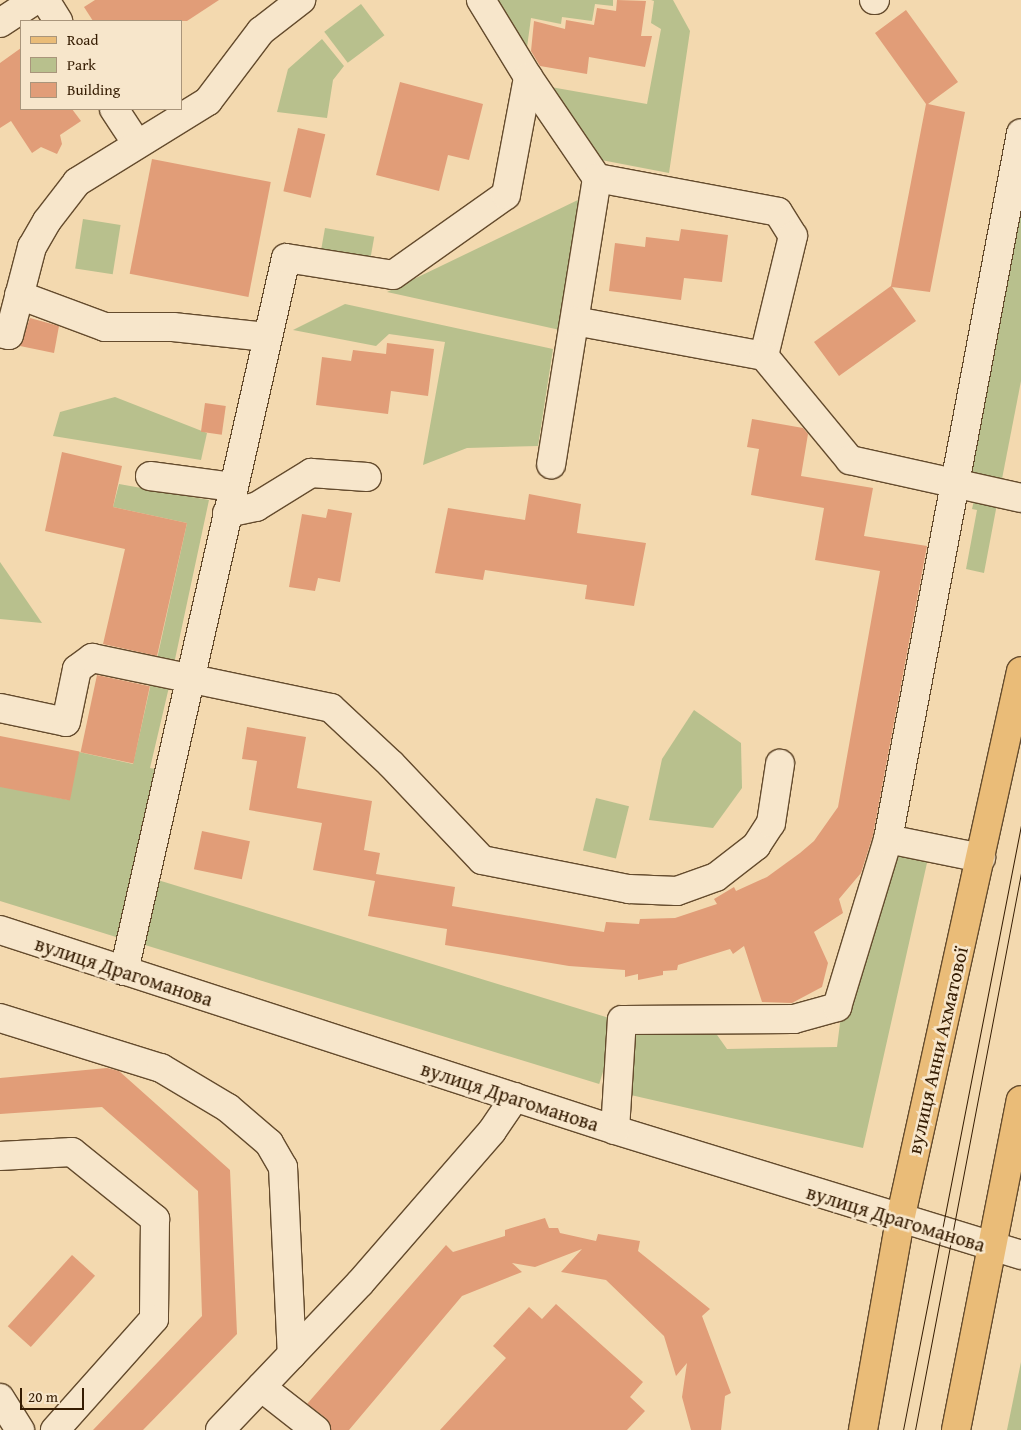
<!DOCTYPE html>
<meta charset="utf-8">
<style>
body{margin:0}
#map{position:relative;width:1021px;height:1430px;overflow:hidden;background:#f3d9af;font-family:"Gentium Book Plus",serif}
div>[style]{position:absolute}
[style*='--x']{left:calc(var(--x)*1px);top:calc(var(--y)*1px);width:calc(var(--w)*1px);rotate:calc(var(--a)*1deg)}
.green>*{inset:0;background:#b8c08d;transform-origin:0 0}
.building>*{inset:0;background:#e19d78;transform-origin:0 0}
.roads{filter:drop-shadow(1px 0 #644b2d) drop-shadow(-1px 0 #644b2d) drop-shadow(0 1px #644b2d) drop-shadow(0 -1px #644b2d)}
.minor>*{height:28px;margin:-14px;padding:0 14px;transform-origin:14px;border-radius:14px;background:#f7e6cb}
.major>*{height:28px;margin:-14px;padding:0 14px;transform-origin:14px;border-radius:14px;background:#eabc78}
.tram>*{height:1px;margin:-0.5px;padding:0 0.5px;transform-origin:0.5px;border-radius:0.5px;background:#351c02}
span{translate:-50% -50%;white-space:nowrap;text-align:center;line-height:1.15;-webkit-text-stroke:5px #f7e6cb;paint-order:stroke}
.street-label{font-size:20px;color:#351c02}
.legend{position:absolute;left:20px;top:20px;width:162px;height:90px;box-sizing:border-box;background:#f7e6cb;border:1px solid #a9957b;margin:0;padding:6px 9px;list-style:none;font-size:15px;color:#351c02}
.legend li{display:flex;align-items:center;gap:10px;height:25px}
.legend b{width:25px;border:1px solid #a9957b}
.scale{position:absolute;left:20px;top:1388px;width:64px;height:22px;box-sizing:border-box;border:2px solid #351c02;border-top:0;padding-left:6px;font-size:15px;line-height:18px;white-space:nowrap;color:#351c02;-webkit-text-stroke:4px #f7e6cb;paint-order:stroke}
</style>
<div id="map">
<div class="green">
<div style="clip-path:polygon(485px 0,613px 0,613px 6px,595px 4px,592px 21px,562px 17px,561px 24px,531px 18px,525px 62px)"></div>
<div style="clip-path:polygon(651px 0,673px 0,690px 31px,669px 173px,596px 159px,545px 86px,647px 104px,661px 29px,651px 23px,654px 1px)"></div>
<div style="left:361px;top:4px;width:39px;height:46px;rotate:53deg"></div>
<div style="clip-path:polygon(322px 39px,344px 66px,333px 80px,327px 118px,277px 112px,288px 69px)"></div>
<div style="clip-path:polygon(1021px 180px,1021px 381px,1001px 484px,963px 477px)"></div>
<div style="clip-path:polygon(582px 198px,560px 330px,387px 292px)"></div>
<div style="left:83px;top:219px;width:38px;height:50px;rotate:9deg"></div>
<div style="left:325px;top:228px;width:50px;height:25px;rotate:10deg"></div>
<div style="clip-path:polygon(345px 304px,553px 349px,538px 446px,467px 448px,423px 465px,445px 342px,389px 334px,376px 346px,293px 330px)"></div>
<div style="clip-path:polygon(115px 397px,207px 433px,201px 460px,53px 436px,60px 412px)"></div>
<div style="clip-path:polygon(119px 484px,209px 500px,174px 664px,157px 659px,187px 523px,113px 507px)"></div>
<div style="clip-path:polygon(974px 500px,997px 504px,984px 573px,966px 569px,977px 510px,972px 509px)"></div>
<div style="clip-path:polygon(0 562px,42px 623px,0 619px)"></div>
<div style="clip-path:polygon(151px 683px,169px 687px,150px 768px,165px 771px,129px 941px,0 901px,0 786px,69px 800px,79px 752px,133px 764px)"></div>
<div style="clip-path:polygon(694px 710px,741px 743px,742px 788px,713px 828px,649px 820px,662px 759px)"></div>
<div style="left:596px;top:798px;width:34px;height:54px;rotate:14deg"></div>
<div style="clip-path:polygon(893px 847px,929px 854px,863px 1148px,622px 1093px,626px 1024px,710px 1025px,727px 1049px,837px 1047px,841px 1015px)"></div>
<div style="left:148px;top:877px;width:492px;height:66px;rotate:17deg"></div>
<div style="clip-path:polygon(1021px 1362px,1021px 1430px,1007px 1430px)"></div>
</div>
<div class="building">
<div style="clip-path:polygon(95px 0,219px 0,187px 21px,93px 21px,84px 7px)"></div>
<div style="clip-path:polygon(617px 0,646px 1px,641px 36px,652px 36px,645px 67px,589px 57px,587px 74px,540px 66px,531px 51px,534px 21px,565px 29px,566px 20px,594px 25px,597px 8px,616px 11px)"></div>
<div style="clip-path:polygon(906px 10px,958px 82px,928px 104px,965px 112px,930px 292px,892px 287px,916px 321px,839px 376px,814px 342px,891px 286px,926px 104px,875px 33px)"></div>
<div style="clip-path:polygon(21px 48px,21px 109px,72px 109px,81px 121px,60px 135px,62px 144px,57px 154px,41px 147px,32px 153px,11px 121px,0 128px,0 63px)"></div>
<div style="clip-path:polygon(400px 82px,483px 104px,469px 160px,448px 155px,439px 191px,376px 175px)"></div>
<div style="left:298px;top:128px;width:28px;height:65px;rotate:13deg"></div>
<div style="left:152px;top:159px;width:121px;height:117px;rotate:11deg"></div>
<div style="clip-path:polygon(681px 229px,728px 235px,722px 282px,684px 278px,681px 300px,609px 291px,615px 243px,645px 247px,646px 237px,679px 241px)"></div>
<div style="clip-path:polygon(30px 318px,59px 326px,54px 353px,20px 346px)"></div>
<div style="clip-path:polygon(387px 343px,434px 349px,428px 396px,391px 391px,388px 414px,316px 405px,322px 357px,351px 361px,353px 350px,386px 354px)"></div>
<div style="left:205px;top:403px;width:21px;height:29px;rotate:8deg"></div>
<div style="clip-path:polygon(752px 419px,803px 428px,808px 434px,801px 476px,873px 488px,864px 536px,927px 546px,873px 835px,861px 873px,839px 899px,843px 913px,814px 932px,828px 963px,822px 987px,792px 1003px,762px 1002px,744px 946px,733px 954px,730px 949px,678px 965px,677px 970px,663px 971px,663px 975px,638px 980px,638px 974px,625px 977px,625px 970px,569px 966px,445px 945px,447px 929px,368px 916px,375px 881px,313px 870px,322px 823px,249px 810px,257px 761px,242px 759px,247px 727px,306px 737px,297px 788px,372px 801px,364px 850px,380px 853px,376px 874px,455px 887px,452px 906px,604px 932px,606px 922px,639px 924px,640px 919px,675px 918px,717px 904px,714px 899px,734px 887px,736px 891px,767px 877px,800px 853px,814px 841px,838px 807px,880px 571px,815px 560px,824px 508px,751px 495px,759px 449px,747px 447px)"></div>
<div style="clip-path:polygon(62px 452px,122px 466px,113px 507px,187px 523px,157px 656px,103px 644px,125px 549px,45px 531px)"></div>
<div style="clip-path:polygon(529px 494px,581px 504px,577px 533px,646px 543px,634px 606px,585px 599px,587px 585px,485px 570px,483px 580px,435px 573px,448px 508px,525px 520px)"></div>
<div style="clip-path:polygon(328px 509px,352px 513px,340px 582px,318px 578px,315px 591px,289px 587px,302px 514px,326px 518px)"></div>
<div style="left:97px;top:675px;width:54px;height:79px;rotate:12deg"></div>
<div style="left:0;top:736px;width:81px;height:50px;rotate:11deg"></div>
<div style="left:202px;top:831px;width:49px;height:39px;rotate:12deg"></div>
<div style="clip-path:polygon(107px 1068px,119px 1071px,230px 1170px,237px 1334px,143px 1430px,93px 1430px,202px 1316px,198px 1191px,102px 1107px,0 1114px,0 1078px)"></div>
<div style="clip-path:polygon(545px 1218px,549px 1228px,558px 1228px,560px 1233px,596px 1241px,598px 1234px,640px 1241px,638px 1251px,710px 1309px,702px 1316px,731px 1393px,725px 1396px,721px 1430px,691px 1430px,682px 1397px,687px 1363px,676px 1376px,664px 1336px,606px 1280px,561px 1272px,582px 1249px,535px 1267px,512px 1263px,522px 1272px,462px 1296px,349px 1430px,331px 1430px,326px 1418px,307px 1404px,446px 1245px,453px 1252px,505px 1236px,505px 1230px)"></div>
<div style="left:72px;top:1255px;width:31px;height:96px;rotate:42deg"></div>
<div style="clip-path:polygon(556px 1304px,643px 1382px,630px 1397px,645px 1411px,627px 1430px,440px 1430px,506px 1358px,493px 1346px,529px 1307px,542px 1319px)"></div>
</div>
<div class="roads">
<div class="minor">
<div style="--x:45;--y:0;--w:25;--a:58"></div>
<div style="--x:481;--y:0;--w:90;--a:58.6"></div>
<div style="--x:528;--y:77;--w:122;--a:55.7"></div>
<div style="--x:597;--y:178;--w:290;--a:99.1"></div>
<div style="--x:874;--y:0;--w:1;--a:0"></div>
<div style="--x:0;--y:23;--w:42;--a:-33.3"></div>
<div style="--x:114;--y:109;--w:42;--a:56.7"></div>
<div style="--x:597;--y:178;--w:184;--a:10.6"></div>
<div style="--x:778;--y:212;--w:28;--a:58"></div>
<div style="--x:793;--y:236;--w:123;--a:103.6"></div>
<div style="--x:19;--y:295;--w:92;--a:20.4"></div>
<div style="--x:105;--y:327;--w:68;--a:0"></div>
<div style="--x:173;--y:327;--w:94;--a:6.1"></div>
<div style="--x:575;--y:321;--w:192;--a:10.5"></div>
<div style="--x:764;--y:356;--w:135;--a:50.4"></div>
<div style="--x:850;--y:460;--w:175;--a:12.5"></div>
<div style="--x:0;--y:333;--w:9;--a:13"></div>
<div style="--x:9;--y:335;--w:91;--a:-75.4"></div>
<div style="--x:32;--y:247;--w:30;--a:-60"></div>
<div style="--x:47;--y:221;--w:49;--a:-52.4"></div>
<div style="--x:77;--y:182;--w:154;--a:-31.7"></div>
<div style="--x:208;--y:101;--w:88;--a:-52.9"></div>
<div style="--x:261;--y:31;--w:51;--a:-37.8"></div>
<div style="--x:150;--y:476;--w:83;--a:7.6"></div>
<div style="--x:227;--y:513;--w:30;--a:-12"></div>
<div style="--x:256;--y:507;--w:65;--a:-31.7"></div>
<div style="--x:311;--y:473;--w:56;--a:4.1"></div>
<div style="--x:0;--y:708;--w:67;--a:12"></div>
<div style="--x:66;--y:722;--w:54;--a:-78.3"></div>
<div style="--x:77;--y:669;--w:19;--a:-36"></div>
<div style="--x:92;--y:658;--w:244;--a:11.8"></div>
<div style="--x:331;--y:708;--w:82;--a:43"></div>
<div style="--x:391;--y:764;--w:132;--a:46.5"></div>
<div style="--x:482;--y:860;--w:150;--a:11.2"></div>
<div style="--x:629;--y:889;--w:48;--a:2.4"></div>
<div style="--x:677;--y:891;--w:41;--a:-19.7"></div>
<div style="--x:716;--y:877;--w:51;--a:-37.8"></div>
<div style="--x:756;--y:846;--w:27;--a:-57"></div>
<div style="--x:771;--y:823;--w:60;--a:-81.3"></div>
<div style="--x:888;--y:839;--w:95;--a:11.5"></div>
<div style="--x:0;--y:930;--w:647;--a:18.01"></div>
<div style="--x:615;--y:1130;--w:425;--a:17.1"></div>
<div style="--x:124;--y:971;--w:731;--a:-77.2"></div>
<div style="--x:286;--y:258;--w:108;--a:9"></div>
<div style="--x:393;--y:275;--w:138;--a:-35.3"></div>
<div style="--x:506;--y:195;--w:120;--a:-79.4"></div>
<div style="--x:0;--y:1018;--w:169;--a:17.3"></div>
<div style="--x:161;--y:1068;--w:78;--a:30.8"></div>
<div style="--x:228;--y:1108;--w:54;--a:40.5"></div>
<div style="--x:269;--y:1143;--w:28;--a:60"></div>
<div style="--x:283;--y:1167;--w:188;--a:87.3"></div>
<div style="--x:615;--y:1130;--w:110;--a:-86.4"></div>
<div style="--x:622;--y:1020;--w:172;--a:-0.3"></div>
<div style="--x:794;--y:1019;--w:45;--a:-15.6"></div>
<div style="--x:837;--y:1007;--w:176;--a:-73.1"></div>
<div style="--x:888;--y:839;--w:718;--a:-79.33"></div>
<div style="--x:0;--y:1156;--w:72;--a:-3.2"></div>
<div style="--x:72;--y:1152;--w:107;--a:38.9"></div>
<div style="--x:155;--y:1219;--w:100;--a:90.6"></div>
<div style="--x:154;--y:1319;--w:149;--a:131.7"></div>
<div style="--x:261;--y:1387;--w:70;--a:38"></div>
<div style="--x:0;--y:1398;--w:38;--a:58"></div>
<div style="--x:220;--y:1430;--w:203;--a:-46.4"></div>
<div style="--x:360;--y:1283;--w:201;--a:-49"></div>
<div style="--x:492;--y:1131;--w:41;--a:-55.9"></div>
</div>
<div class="major">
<div style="--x:863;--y:1430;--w:213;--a:-80"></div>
<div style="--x:900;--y:1220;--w:562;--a:-77.57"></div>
<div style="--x:956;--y:1430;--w:336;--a:-78.9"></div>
</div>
</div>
<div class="tram">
<div style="--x:903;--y:1430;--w:616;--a:-78.96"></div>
<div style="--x:915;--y:1430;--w:567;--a:-79.23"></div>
</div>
<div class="street-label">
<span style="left:124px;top:971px;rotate:18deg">вулиця Драгоманова</span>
<span style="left:937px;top:1050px;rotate:-77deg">вулиця Анни Ахматової</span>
<span style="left:510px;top:1096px;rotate:18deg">вулиця Драгоманова</span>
<span style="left:896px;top:1218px;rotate:17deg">вулиця Драгоманова</span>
</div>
<ul class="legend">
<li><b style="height:6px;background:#eabc78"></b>Road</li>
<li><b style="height:14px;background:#b8c08d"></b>Park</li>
<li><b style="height:14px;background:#e19d78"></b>Building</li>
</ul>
<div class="scale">20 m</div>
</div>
